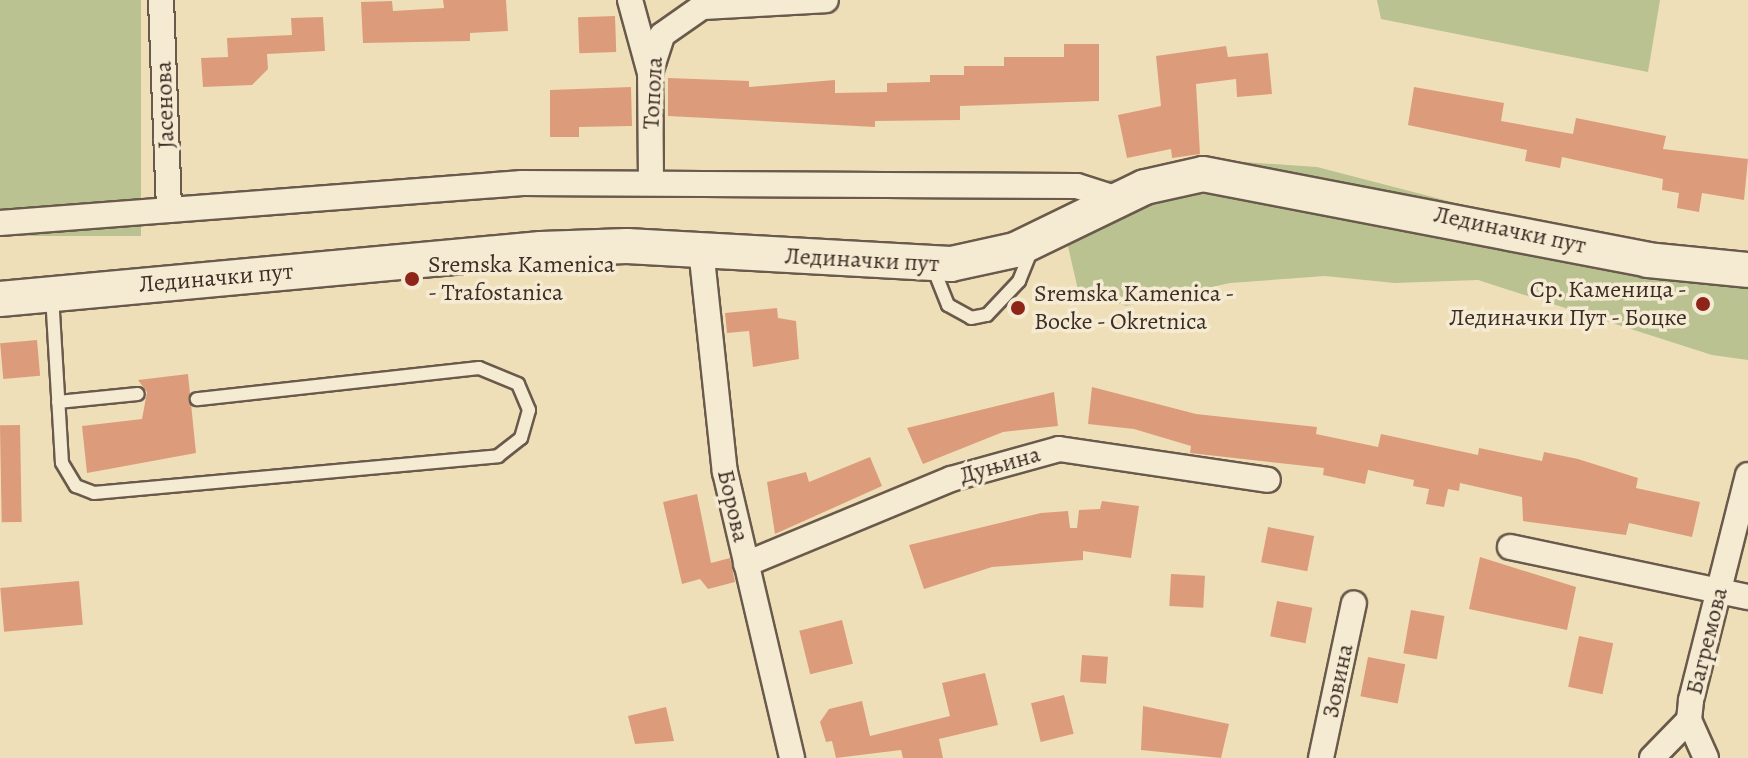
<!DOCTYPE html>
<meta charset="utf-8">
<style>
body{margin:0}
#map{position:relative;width:1748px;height:758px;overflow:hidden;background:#efdfb9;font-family:Alegreya,serif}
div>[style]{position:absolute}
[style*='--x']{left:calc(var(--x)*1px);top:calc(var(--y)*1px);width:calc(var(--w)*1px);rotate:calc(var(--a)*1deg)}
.green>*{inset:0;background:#b9c290;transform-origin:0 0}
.building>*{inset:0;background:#dc9c7b;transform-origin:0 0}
.roads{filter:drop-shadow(2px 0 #695a4b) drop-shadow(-2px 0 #695a4b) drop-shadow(0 2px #695a4b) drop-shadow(0 -2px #695a4b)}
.service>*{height:12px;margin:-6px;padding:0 6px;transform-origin:6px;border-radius:6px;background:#f5ead2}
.minor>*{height:24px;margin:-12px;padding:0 12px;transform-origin:12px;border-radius:12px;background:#f5ead2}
.secondary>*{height:34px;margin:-17px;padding:0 17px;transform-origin:17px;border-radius:17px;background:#f5ead2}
.dots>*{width:22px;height:22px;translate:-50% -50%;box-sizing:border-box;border:4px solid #f5ead2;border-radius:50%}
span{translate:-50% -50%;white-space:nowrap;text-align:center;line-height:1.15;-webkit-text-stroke:7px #f5ead2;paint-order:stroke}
.street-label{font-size:24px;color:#3c2e26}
.poi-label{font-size:24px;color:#3c2e26}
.left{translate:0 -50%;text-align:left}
.right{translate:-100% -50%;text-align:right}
</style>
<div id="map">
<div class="green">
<div style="left:0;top:0;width:141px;height:236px"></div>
<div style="clip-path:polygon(1377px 0,1660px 0,1648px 72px,1381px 19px)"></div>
<div style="clip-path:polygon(1243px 162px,1317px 167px,1641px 251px,1748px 262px,1748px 360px,1712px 355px,1478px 280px,1395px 283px,1325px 276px,1230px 283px,1126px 306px,1078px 290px,1067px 242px,1119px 208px,1108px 180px)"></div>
</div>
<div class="building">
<div style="clip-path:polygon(443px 0,506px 0,508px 31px,470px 33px,470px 41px,363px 43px,361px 2px,392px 1px,393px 11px,444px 8px)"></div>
<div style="left:615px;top:16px;width:36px;height:37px;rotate:88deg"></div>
<div style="clip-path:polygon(323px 17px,325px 51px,267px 54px,268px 69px,252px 85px,203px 87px,201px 58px,228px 57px,227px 38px,292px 35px,291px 18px)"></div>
<div style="clip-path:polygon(1064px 44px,1099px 44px,1099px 101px,960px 106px,960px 120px,875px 121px,875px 127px,668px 116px,668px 78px,749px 81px,749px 87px,835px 80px,835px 93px,887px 92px,887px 83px,930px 82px,930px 75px,964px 75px,964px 66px,1004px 66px,1004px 57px,1064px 57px)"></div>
<div style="clip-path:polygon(1226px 46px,1228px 57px,1268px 53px,1272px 94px,1237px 97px,1236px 79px,1196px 84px,1200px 154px,1172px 158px,1171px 149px,1127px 158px,1118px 115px,1161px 106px,1156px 56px)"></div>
<div style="clip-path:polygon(631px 87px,632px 126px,579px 127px,579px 137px,550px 137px,550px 90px)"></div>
<div style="clip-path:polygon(1414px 87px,1504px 103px,1501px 121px,1573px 134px,1576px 118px,1666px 136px,1663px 149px,1748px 159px,1744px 200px,1702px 193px,1699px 212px,1677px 208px,1679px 193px,1662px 190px,1663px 179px,1562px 157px,1560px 168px,1525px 161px,1527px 150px,1408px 125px)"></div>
<div style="clip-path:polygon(777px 308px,778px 318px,796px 321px,799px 359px,753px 367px,749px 331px,727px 333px,725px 313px)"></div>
<div style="left:37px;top:340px;width:36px;height:37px;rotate:85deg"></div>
<div style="clip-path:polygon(188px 374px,196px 453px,87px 473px,82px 426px,142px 419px,147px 392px,138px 380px)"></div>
<div style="clip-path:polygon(1092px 387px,1196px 414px,1317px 427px,1316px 434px,1378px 447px,1381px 434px,1478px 455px,1479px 448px,1542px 461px,1544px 452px,1578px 459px,1638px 478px,1636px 488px,1700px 502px,1692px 537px,1629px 523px,1626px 535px,1523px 521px,1522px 497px,1460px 483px,1459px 491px,1448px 489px,1444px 507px,1426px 504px,1429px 489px,1413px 486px,1414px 480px,1368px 470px,1365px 484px,1323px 475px,1324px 468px,1190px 453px,1191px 446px,1134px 429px,1088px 424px)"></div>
<div style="clip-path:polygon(1054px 392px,1058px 426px,1003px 432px,923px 464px,907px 428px)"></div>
<div style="left:20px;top:425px;width:97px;height:20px;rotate:89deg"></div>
<div style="clip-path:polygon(870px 457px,882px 486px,775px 534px,767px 482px,806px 472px,809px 482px)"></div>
<div style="clip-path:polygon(697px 494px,711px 563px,730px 558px,735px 582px,708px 589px,700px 579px,682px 584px,663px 502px)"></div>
<div style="clip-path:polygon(1102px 501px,1139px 506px,1131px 558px,1083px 551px,1083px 560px,992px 567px,924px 589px,909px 545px,1041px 513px,1068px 511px,1070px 528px,1077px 528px,1079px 510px,1100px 509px)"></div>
<div style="left:1268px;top:527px;width:47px;height:36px;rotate:11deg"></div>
<div style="clip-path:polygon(1480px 557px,1576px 587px,1567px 630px,1469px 609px)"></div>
<div style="left:1171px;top:574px;width:34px;height:32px;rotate:3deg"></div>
<div style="left:79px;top:581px;width:44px;height:79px;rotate:85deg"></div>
<div style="left:1277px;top:601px;width:36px;height:36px;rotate:11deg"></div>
<div style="left:1411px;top:610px;width:34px;height:44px;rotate:10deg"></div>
<div style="left:842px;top:620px;width:45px;height:44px;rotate:76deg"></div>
<div style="left:1579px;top:636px;width:35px;height:52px;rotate:12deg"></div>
<div style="left:1082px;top:655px;width:26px;height:27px;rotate:4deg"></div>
<div style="left:1368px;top:657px;width:38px;height:40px;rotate:11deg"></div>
<div style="clip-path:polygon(985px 673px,998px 725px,939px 739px,943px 758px,903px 758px,901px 750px,836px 758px,832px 741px,826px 742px,820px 722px,829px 709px,862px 701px,870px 736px,950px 716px,942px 683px)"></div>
<div style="left:1064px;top:695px;width:40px;height:34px;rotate:76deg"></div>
<div style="clip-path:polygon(1143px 706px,1229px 724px,1221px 758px,1141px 750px)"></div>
<div style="clip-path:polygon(666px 707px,674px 741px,635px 744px,628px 716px)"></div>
</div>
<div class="roads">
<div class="service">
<div style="--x:932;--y:265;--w:43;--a:68.2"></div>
<div style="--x:948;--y:305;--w:26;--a:29"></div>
<div style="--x:971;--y:318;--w:16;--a:-11"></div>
<div style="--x:987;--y:315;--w:47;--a:-46.7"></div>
<div style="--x:1019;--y:281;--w:35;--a:-68"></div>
<div style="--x:52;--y:295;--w:168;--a:86.6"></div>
<div style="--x:62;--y:463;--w:27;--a:59"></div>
<div style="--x:76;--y:486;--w:19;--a:21"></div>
<div style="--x:94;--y:493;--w:406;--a:-5.2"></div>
<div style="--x:498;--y:456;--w:29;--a:-38"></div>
<div style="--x:521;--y:438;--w:29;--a:-74"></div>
<div style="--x:529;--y:410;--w:28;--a:-113"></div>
<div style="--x:518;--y:384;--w:42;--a:-157.7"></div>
<div style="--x:479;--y:368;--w:284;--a:173.7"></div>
<div style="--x:58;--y:402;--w:80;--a:-5.7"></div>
</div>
<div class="minor">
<div style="--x:161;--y:0;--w:210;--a:87.8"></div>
<div style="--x:630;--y:0;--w:76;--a:74.7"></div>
<div style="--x:651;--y:181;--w:108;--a:-90.5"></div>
<div style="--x:650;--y:73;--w:40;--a:-72"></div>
<div style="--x:662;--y:35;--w:49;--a:-35"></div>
<div style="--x:702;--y:7;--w:124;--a:-3.2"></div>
<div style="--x:0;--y:223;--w:524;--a:-4.38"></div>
<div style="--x:522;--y:183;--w:555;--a:0.31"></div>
<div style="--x:1077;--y:186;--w:46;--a:17.7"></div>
<div style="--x:701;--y:249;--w:224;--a:83.9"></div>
<div style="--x:725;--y:472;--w:294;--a:76.8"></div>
<div style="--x:1510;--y:547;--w:243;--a:11.9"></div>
<div style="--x:746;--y:564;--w:222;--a:-22.5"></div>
<div style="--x:951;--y:479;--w:112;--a:-15.5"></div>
<div style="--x:1059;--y:449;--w:211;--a:8.4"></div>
<div style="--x:1321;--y:758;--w:158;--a:-78"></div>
<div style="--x:1652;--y:758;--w:53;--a:-45.8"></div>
<div style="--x:1706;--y:758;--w:42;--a:-114.1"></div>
<div style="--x:1689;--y:720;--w:20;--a:-84"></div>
<div style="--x:1691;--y:700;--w:232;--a:-75.8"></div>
</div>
<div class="secondary">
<div style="--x:0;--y:299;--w:543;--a:-5.28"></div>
<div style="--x:541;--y:249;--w:86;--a:-2"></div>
<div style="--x:627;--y:246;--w:324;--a:3.2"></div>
<div style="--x:951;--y:264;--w:66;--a:-12.3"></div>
<div style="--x:1015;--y:250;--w:144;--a:-25.9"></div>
<div style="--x:1145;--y:187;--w:59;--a:-12.6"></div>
<div style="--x:1203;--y:174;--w:453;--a:10.9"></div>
<div style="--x:1648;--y:260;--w:100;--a:5.7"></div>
</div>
</div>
<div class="dots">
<div style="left:412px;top:279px;background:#8f2418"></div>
<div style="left:1703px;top:304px;background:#8f2418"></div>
<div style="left:1018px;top:308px;background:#8f2418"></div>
</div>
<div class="street-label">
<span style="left:653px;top:93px;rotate:-87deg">Топола</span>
<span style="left:165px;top:105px;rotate:-92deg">Јасенова</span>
<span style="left:1510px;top:230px;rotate:12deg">Лединачки пут</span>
<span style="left:862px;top:260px;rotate:3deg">Лединачки пут</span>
<span style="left:216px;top:278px;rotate:-5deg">Лединачки пут</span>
<span style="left:1000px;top:465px;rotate:-16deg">Дуњина</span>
<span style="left:733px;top:506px;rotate:77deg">Борова</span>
<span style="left:1707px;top:641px;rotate:-76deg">Багремова</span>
<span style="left:1338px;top:681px;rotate:-78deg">Зовина</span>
</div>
<div class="poi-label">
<span class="left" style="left:428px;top:279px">Sremska Kamenica<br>- Trafostanica</span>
<span class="right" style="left:1687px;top:304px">Ср. Каменица -<br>Лединачки Пут - Боцке</span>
<span class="left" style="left:1034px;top:308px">Sremska Kamenica -<br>Bocke - Okretnica</span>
</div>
</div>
